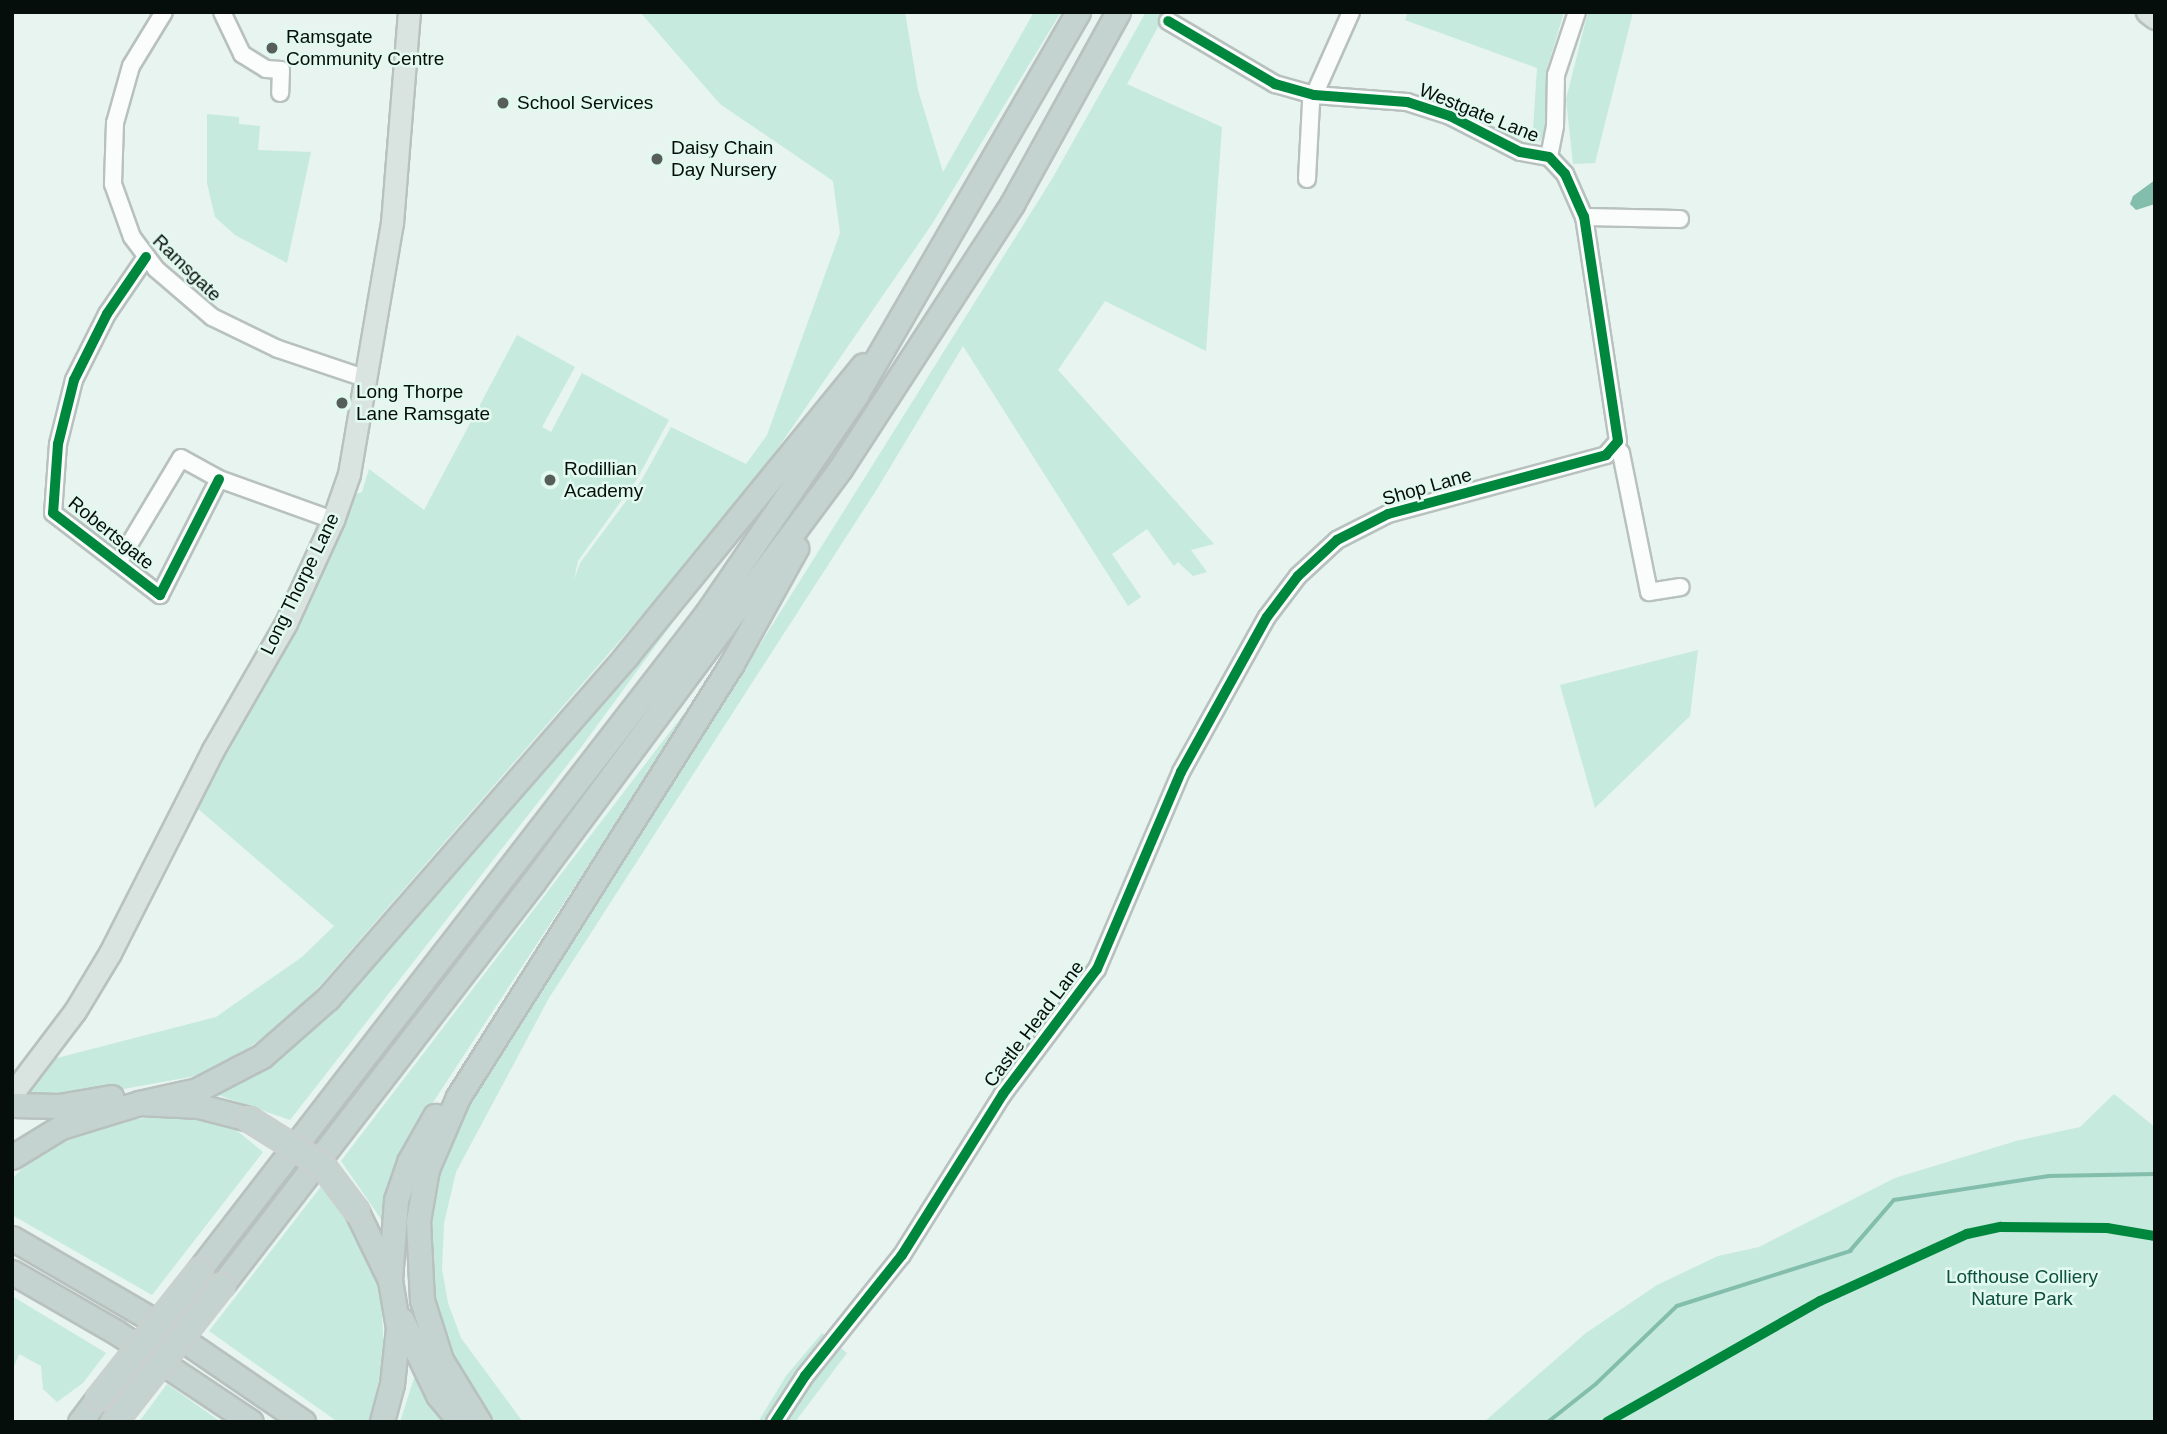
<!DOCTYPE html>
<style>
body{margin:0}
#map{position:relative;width:2167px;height:1434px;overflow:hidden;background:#e7f4ef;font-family:Arial,sans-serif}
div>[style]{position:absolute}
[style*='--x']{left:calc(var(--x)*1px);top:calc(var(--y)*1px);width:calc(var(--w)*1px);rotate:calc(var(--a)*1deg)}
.green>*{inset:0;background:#c6eadd}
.water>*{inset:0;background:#83bdab}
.stream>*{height:3.5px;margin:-1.75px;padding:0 1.75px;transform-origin:1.75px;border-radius:1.75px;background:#83bdab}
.roads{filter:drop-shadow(2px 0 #b8c1be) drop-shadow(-2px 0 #b8c1be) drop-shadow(0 2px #b8c1be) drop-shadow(0 -2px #b8c1be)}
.minor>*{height:16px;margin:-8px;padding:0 8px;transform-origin:8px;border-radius:8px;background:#fbfdfd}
.major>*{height:21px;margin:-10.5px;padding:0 10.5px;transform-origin:10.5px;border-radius:10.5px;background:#d9e4e1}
.highway>*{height:23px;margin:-11.5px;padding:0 11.5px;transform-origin:11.5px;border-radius:11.5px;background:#c4d3cf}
.bridges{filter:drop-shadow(2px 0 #c9d0cd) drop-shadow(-2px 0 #c9d0cd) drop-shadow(0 2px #c9d0cd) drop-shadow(0 -2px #c9d0cd)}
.highway-bridge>*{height:23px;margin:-11.5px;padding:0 11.5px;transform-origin:11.5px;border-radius:11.5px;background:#c4d3cf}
.cycleway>*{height:10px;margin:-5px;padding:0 5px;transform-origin:5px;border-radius:5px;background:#00873e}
.dots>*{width:19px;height:19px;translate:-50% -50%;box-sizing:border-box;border:4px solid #e2f9f0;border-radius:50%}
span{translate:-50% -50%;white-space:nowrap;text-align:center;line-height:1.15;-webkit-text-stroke:5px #e2f9f0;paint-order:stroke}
.poi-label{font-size:19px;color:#060e0b}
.left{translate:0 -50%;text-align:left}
.street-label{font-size:19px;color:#060e0b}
.park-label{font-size:19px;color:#0e503f}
.frame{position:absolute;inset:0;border:14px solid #060e0b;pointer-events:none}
</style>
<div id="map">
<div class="green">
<div style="clip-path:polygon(640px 12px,905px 12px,918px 90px,943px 172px,1034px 12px,1061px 12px,932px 224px,743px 499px,297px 1012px,231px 1061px,195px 1076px,58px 1101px,24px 1097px,53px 1059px,216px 1017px,302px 957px,334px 926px,196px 807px,267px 674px,353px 495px,362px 492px,369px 469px,424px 510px,517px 335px,575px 367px,542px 427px,551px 432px,582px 373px,669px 420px,637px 479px,578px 561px,574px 580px,580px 563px,641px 481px,671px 427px,746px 464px,767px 435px,840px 233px,833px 181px,720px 104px)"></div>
<div style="clip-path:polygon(1146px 12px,1166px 12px,1127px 84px,1222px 127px,1206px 351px,1105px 301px,1058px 370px,1214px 544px,1191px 550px,1207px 572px,1193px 576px,1178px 562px,1174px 566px,1147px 529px,1112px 554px,1141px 597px,1128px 606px,963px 346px,877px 489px,549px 998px,456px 1172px,444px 1223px,442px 1269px,448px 1303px,461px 1338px,523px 1422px,492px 1422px,445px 1347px,433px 1307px,427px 1223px,435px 1176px,464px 1107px,665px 796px,1052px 179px)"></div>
<div style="clip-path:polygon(1408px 12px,1564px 12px,1546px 72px,1546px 127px,1541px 140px,1532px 145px,1537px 68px,1405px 20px)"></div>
<div style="clip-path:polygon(1588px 12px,1633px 12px,1595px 163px,1573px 164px,1566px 99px)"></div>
<div style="clip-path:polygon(207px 114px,239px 117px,239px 124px,260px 126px,258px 150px,311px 152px,287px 263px,235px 235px,215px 217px,207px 183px)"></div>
<div style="clip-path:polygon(701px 584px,582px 746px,290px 1120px,218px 1095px,292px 1047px,339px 1001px)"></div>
<div style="clip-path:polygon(1698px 650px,1690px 716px,1595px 808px,1560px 685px)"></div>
<div style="clip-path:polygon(712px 677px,424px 1116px,383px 1222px,341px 1161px)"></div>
<div style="clip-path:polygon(2114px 1094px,2155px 1127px,2155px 1422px,1484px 1422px,1586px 1333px,1657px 1285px,1718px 1256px,1759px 1247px,1895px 1178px,2016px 1141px,2080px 1127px)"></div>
<div style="clip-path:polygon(178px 1115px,236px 1130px,263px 1152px,152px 1295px,12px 1215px,12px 1179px,38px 1152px,104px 1122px)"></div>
<div style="clip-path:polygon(323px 1184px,344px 1212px,371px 1263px,381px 1297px,384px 1355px,370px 1422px,338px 1422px,209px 1331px)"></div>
<div style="clip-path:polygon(12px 1296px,106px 1353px,83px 1383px,57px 1402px,43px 1389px,41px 1366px,19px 1354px,12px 1372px)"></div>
<div style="clip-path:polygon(822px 1333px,829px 1339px,770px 1422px,758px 1422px,786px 1376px)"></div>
<div style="clip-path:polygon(837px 1345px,847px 1353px,795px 1422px,782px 1422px)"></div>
<div style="clip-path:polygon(415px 1375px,429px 1399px,447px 1422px,400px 1422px)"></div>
<div style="clip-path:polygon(167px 1384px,221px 1422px,139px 1422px)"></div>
</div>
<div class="water">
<div style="clip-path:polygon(2155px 180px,2155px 204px,2136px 210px,2130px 204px,2133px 196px)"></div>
</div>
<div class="stream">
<div style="--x:1548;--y:1422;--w:61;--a:-38.4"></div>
<div style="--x:1596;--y:1384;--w:112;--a:-43.9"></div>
<div style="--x:1677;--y:1306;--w:182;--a:-17.6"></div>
<div style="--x:1850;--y:1251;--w:67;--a:-49.2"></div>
<div style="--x:1894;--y:1200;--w:157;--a:-8.8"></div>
<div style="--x:2049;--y:1176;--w:106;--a:-1.1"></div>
</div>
<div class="roads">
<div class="minor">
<div style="--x:164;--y:12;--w:63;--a:121.4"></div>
<div style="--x:131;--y:66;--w:59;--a:105.7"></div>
<div style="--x:115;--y:123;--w:61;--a:91.9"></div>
<div style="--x:113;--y:184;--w:56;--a:70.3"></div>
<div style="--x:132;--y:237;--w:40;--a:53"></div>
<div style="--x:156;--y:269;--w:74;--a:40.6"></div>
<div style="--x:212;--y:317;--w:73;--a:25.9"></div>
<div style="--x:278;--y:349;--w:94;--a:18.6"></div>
<div style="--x:222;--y:12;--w:47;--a:64.5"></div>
<div style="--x:242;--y:54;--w:28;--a:32"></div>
<div style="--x:266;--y:69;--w:15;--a:4"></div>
<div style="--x:281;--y:70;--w:23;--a:92"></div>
<div style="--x:1549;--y:157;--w:32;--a:-79"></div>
<div style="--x:1555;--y:126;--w:51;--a:-88.9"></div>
<div style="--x:1556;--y:75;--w:66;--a:-71.6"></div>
<div style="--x:1307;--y:179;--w:77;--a:-87"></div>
<div style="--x:1311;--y:102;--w:98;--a:-66"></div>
<div style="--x:1584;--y:217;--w:96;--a:1.2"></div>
<div style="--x:146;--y:257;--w:69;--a:124.4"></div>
<div style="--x:107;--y:314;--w:74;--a:116.6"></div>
<div style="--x:74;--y:380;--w:66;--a:104"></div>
<div style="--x:58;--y:444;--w:69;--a:94.1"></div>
<div style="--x:53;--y:513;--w:135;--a:37.5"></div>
<div style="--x:160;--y:595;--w:130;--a:-63"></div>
<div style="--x:1615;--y:446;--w:9;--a:49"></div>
<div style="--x:1621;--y:453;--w:142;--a:78.6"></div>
<div style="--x:1649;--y:592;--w:32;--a:-9"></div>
<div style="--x:118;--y:563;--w:122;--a:-59"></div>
<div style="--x:181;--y:458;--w:43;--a:28.9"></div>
<div style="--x:219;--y:479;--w:121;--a:19.8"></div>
<div style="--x:775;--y:1422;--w:55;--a:-56.9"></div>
<div style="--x:805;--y:1376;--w:155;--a:-51.3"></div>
<div style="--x:902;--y:1255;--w:190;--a:-57.9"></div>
<div style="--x:1003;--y:1094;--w:156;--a:-53.1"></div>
<div style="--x:1097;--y:969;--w:214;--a:-66.9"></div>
<div style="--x:1181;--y:772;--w:177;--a:-61"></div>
<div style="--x:1267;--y:617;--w:51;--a:-52.9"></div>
<div style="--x:1298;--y:576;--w:53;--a:-42.7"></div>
<div style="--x:1337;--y:540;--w:57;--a:-27"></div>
<div style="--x:1388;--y:514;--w:226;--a:-15.1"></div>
<div style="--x:1606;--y:455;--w:18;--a:-49"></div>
<div style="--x:1618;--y:441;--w:227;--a:-98.6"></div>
<div style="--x:1584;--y:217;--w:47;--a:-113.8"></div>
<div style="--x:1565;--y:174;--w:23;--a:-133"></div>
<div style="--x:1549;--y:157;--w:29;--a:-170"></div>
<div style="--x:1520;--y:152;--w:79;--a:-152.8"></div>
<div style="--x:1450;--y:116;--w:45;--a:-162"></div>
<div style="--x:1407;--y:102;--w:93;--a:-175.7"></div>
<div style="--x:1314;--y:95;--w:41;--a:-164.2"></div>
<div style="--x:1275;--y:84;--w:124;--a:-149.5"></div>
</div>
<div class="major">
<div style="--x:2147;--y:12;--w:10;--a:37"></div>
<div style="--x:12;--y:1094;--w:104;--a:-52.8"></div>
<div style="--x:75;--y:1011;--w:68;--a:-58.9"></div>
<div style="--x:110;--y:953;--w:228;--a:-63.1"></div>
<div style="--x:213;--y:750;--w:146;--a:-60.1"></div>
<div style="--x:286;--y:623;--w:113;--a:-65.5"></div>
<div style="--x:333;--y:520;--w:49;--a:-70.8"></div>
<div style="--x:349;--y:474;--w:255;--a:-80.3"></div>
<div style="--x:392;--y:223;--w:212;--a:-85.4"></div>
</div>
<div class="highway">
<div style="--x:139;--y:1103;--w:59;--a:-12.6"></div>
<div style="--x:197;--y:1090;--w:45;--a:-27.7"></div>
<div style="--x:237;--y:1069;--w:28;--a:-27"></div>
<div style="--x:262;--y:1056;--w:88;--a:-41.3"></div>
<div style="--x:328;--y:998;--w:454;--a:-48.9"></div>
<div style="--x:626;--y:656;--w:375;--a:-50.8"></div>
<div style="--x:12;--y:1105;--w:47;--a:1.2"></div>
<div style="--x:59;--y:1106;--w:53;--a:-9.8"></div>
<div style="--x:12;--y:1157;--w:57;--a:-31.5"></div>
<div style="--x:61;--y:1127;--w:82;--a:-17.1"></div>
<div style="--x:139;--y:1103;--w:60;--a:2.9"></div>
<div style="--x:199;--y:1106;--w:52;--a:14.6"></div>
<div style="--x:356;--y:1210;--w:78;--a:64.1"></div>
<div style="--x:390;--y:1280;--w:49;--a:80.5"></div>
<div style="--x:398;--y:1328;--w:56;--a:96.1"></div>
<div style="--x:392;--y:1384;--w:39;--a:105"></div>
<div style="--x:12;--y:1238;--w:175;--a:30.2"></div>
<div style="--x:163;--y:1326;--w:170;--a:34.4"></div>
<div style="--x:200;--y:1269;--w:829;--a:-52.3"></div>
<div style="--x:707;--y:613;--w:264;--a:-55.6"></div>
<div style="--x:856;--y:395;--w:443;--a:-59.9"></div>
<div style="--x:12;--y:1272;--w:120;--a:30"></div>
<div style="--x:116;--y:1332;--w:162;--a:33.7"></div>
<div style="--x:390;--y:1280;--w:80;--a:-85.7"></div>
<div style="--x:396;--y:1200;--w:40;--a:-71.1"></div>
<div style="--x:409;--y:1162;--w:53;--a:-60.5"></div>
<div style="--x:222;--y:1285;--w:510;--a:-52.32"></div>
<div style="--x:534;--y:881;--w:513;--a:-53.4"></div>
<div style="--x:840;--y:469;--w:316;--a:-57"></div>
<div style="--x:1012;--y:204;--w:219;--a:-61.1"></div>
<div style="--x:402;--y:1320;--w:83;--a:64.4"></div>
<div style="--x:438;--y:1395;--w:35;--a:50"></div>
<div style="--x:80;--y:1422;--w:30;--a:-53"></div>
<div style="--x:479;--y:1422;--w:73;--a:-121.5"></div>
<div style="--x:441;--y:1360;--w:63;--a:-107.6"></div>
<div style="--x:422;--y:1300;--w:79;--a:-92.9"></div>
<div style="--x:418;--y:1221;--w:53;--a:-80.2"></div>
<div style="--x:427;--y:1169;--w:78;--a:-66.7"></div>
<div style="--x:458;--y:1097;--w:511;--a:-57.71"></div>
<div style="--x:731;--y:665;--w:134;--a:-60.9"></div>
</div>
</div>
<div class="bridges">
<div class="highway-bridge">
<div style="--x:249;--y:1119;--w:86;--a:32.2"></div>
<div style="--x:322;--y:1165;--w:56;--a:52.9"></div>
<div style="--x:98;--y:1398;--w:164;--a:-51.7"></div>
<div style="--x:114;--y:1422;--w:174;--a:-51.8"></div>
</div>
</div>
<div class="cycleway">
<div style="--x:146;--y:257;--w:69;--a:124.4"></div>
<div style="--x:107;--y:314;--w:74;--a:116.6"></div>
<div style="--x:74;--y:380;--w:66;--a:104"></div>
<div style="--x:58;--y:444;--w:69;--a:94.1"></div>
<div style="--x:53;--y:513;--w:135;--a:37.5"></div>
<div style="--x:160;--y:595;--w:130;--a:-63"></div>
<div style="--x:775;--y:1422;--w:55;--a:-56.9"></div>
<div style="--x:805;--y:1376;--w:155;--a:-51.3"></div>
<div style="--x:902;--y:1255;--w:190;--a:-57.9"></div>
<div style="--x:1003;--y:1094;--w:156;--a:-53.1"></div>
<div style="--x:1097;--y:969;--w:214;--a:-66.9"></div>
<div style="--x:1181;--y:772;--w:177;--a:-61"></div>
<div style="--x:1267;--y:617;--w:51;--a:-52.9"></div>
<div style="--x:1298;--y:576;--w:53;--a:-42.7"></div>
<div style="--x:1337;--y:540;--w:57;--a:-27"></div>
<div style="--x:1388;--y:514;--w:226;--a:-15.1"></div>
<div style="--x:1606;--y:455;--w:18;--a:-49"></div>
<div style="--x:1618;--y:441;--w:227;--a:-98.6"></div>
<div style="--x:1584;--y:217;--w:47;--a:-113.8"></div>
<div style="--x:1565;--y:174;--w:23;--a:-133"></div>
<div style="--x:1549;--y:157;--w:29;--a:-170"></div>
<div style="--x:1520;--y:152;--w:79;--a:-152.8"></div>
<div style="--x:1450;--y:116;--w:45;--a:-162"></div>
<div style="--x:1407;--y:102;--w:93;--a:-175.7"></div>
<div style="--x:1314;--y:95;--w:41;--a:-164.2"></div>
<div style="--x:1275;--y:84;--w:124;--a:-149.5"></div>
<div style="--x:1607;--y:1422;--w:245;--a:-29.6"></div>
<div style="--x:1820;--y:1301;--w:162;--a:-24.5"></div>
<div style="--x:1967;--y:1234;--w:35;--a:-12"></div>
<div style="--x:2001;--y:1227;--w:106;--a:0.5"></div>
<div style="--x:2107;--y:1228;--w:49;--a:9.5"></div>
</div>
<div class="dots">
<div style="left:272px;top:48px;background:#555e5b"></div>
<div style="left:503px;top:103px;background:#555e5b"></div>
<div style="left:657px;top:159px;background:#555e5b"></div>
<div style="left:342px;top:403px;background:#555e5b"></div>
<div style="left:550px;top:480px;background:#555e5b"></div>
</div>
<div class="poi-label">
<span class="left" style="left:286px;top:48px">Ramsgate<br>Community Centre</span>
<span class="left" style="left:517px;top:103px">School Services</span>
<span class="left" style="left:671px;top:159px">Daisy Chain<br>Day Nursery</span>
<span class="left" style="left:356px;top:403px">Long Thorpe<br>Lane Ramsgate</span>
<span class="left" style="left:564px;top:480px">Rodillian<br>Academy</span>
</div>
<div class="street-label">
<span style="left:1479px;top:113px;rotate:22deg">Westgate Lane</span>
<span style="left:187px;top:268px;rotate:44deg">Ramsgate</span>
<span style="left:1427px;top:487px;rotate:-16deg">Shop Lane</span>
<span style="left:111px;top:533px;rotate:39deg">Robertsgate</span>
<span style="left:300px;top:584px;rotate:-64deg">Long Thorpe Lane</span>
<span style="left:1034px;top:1024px;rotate:-53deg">Castle Head Lane</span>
</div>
<div class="park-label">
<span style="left:2022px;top:1288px">Lofthouse Colliery<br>Nature Park</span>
</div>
<div class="frame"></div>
</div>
